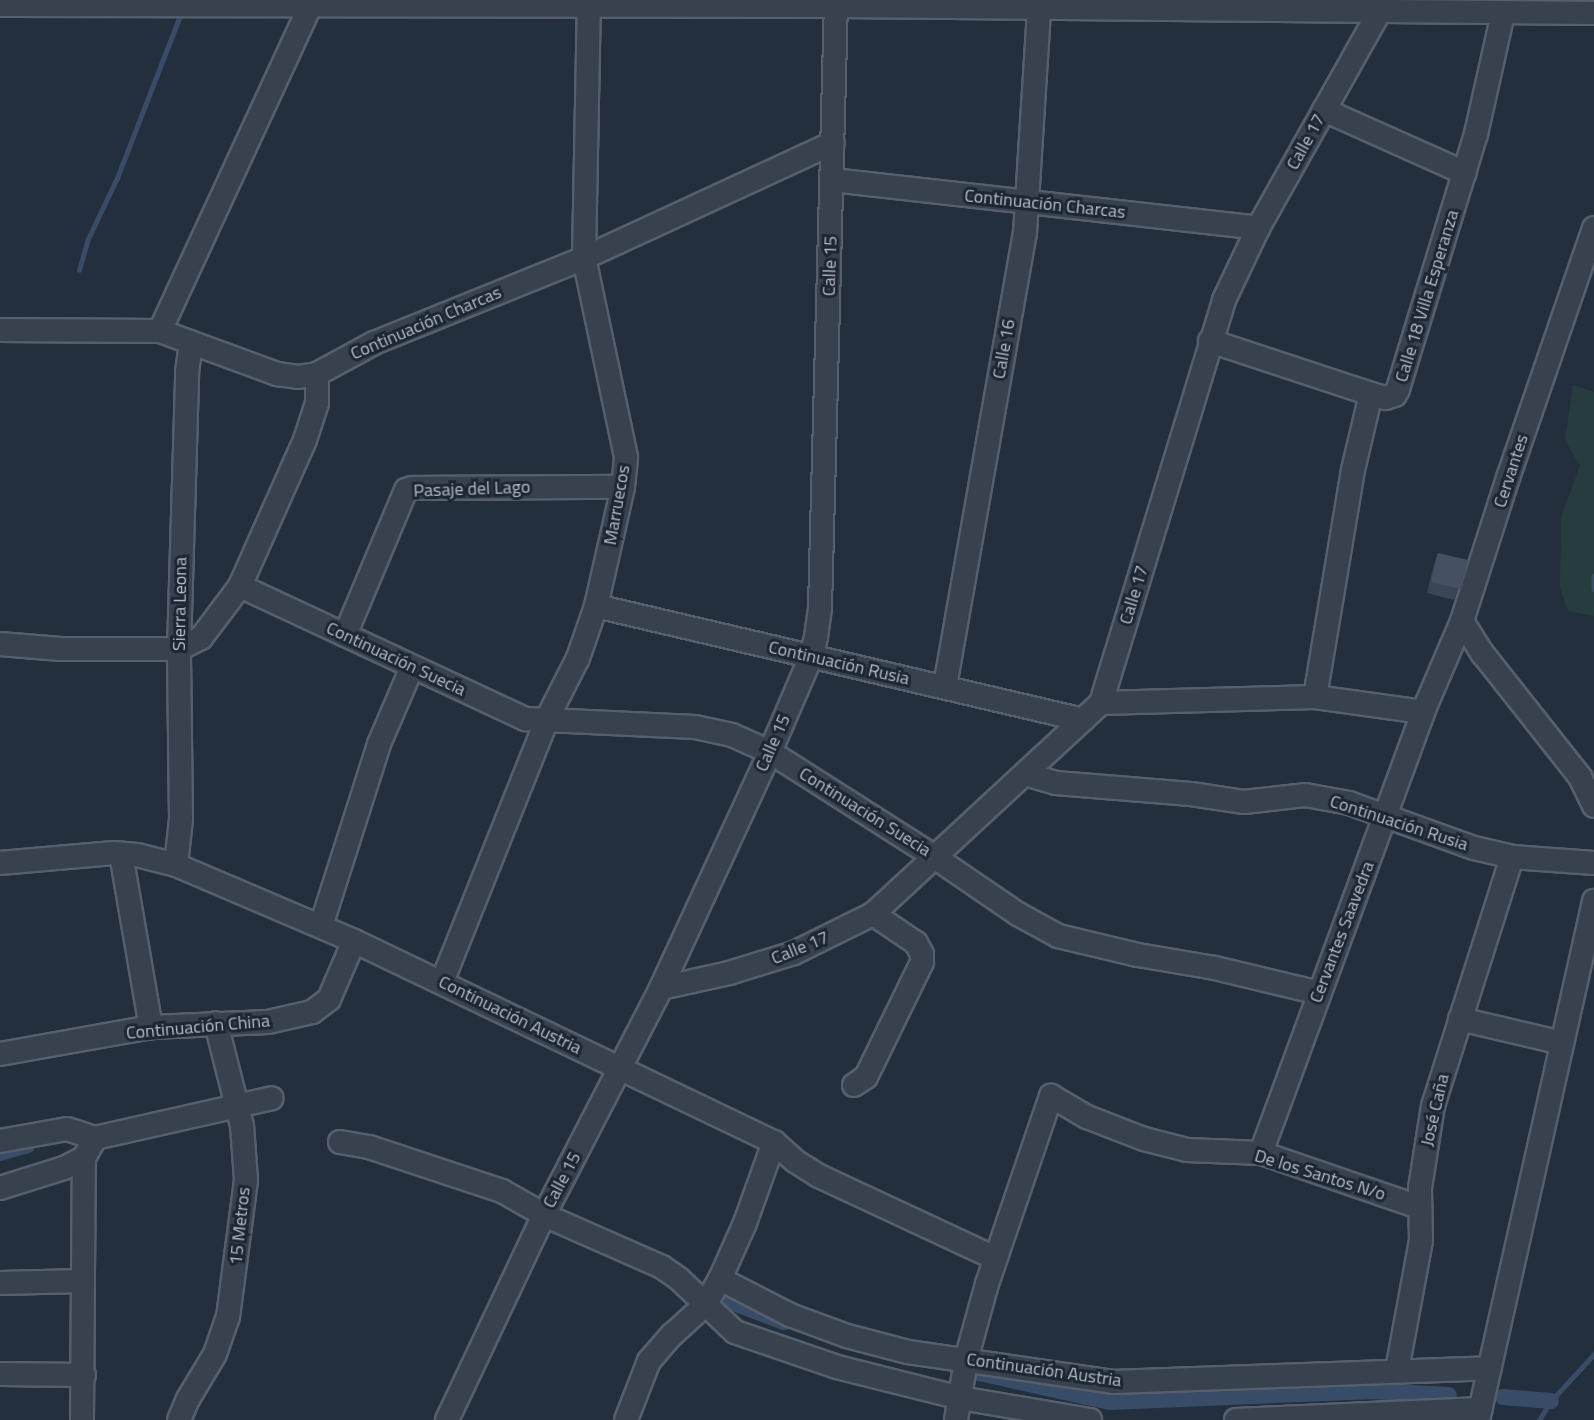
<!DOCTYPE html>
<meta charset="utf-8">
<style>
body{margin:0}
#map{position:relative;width:1594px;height:1420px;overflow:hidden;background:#242f3e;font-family:"Titillium Web",sans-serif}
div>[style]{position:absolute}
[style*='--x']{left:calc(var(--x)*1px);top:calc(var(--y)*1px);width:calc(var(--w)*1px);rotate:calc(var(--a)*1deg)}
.green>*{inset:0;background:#263c3f}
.stream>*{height:4.5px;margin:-2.25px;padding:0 2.25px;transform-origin:2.25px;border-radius:2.25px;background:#394c67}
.canal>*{height:16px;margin:-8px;padding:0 8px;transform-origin:8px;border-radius:8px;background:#394c67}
.roads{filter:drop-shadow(2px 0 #565f6c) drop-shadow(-2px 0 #565f6c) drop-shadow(0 2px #565f6c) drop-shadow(0 -2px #565f6c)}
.minor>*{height:22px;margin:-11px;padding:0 11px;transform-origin:11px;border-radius:11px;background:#38414e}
.wall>*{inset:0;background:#3b4654}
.building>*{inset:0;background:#455162;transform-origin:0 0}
span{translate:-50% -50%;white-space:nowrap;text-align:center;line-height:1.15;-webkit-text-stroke:6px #1d2633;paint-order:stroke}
.street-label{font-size:18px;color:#b4bcc9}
</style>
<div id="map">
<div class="green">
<div style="clip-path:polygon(1573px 385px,1594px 392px,1594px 616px,1568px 611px,1560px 587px,1561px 517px,1580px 466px,1565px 440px)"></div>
</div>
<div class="stream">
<div style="--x:79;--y:270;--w:32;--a:-74"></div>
<div style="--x:88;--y:239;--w:68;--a:-64.6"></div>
<div style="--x:117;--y:178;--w:172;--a:-68.8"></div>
<div style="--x:1594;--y:576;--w:13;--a:90"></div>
<div style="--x:1539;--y:1420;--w:22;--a:-58"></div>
<div style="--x:1551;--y:1401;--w:64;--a:-47.5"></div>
</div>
<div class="canal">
<div style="--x:0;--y:1153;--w:29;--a:-16"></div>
<div style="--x:731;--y:1302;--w:57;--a:20.7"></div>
<div style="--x:979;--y:1373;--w:134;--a:12.5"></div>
<div style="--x:1110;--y:1402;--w:259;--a:-2.4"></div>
<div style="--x:1369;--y:1391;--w:80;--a:2.9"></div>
<div style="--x:1503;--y:1397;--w:48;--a:4.8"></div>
</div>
<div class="roads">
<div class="minor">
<div style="--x:0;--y:5;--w:836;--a:0.07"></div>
<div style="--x:836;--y:6;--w:758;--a:0.53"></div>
<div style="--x:1324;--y:110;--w:154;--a:24.1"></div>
<div style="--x:832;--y:180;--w:429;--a:6.4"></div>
<div style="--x:0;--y:330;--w:160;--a:0.4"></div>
<div style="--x:160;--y:331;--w:125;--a:20.2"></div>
<div style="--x:277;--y:374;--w:21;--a:8"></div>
<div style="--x:298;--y:377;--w:19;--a:-9"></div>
<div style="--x:317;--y:374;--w:65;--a:-28.5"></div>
<div style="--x:374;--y:343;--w:227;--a:-22"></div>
<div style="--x:584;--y:258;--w:274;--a:-24.8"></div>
<div style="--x:160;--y:331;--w:365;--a:-65.2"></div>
<div style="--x:1210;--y:341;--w:169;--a:18.2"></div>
<div style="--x:240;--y:586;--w:315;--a:25"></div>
<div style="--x:525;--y:719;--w:170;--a:2.7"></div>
<div style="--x:695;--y:727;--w:38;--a:12"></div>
<div style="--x:732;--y:735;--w:42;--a:24.1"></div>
<div style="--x:770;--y:752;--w:193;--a:32.5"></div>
<div style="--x:933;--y:856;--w:103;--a:34.3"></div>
<div style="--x:1018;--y:914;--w:46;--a:28.8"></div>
<div style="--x:1058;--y:936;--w:82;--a:13.4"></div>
<div style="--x:1138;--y:955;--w:78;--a:9.6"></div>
<div style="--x:1215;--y:968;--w:107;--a:13.5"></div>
<div style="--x:596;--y:606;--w:500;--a:13.17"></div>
<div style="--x:1462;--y:621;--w:39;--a:58"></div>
<div style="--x:1483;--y:654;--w:157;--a:51.7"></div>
<div style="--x:1580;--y:777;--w:32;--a:64"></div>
<div style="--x:345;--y:635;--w:157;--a:-67.2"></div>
<div style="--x:406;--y:490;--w:6;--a:-18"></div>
<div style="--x:412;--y:488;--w:211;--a:-0.3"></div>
<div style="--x:0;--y:644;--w:61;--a:4.7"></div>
<div style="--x:61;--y:649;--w:118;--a:0"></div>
<div style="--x:179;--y:649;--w:25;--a:-27"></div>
<div style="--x:201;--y:638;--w:65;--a:-53.1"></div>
<div style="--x:240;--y:586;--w:160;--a:-66"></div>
<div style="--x:305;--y:440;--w:39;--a:-72"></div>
<div style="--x:317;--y:403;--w:29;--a:-90"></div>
<div style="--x:945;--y:686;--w:460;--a:-80"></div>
<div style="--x:1025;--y:233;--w:224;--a:-86.4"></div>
<div style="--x:1315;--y:697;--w:230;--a:-80.5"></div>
<div style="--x:1353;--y:470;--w:78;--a:-76.7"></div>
<div style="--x:1371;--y:394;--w:15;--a:16"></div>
<div style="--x:1385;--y:398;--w:10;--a:-17"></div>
<div style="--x:1395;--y:395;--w:7;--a:-63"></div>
<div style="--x:1398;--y:389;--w:267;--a:-73"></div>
<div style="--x:1476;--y:134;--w:124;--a:-77.4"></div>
<div style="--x:1101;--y:703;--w:214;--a:-1.6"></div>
<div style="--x:1315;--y:697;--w:109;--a:7.9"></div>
<div style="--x:1025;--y:774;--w:32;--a:16"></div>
<div style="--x:1056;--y:783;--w:135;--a:4.7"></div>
<div style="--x:1191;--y:794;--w:54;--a:8.6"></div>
<div style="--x:1244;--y:802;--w:61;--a:-6.5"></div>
<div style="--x:1305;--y:795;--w:45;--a:10.3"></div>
<div style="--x:1349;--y:803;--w:133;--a:19.8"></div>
<div style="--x:1474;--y:848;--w:39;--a:13"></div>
<div style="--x:1512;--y:857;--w:82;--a:4.2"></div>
<div style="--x:121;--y:854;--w:176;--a:80.2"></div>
<div style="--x:0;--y:863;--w:114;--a:-5"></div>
<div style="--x:114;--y:853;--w:23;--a:5"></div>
<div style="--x:137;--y:855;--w:40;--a:14.4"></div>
<div style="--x:176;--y:865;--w:194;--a:23.1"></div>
<div style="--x:354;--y:941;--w:466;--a:25.6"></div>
<div style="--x:774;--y:1142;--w:28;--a:42"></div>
<div style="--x:795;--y:1161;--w:28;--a:32"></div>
<div style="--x:819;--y:1176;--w:194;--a:25"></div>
<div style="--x:176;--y:865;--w:46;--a:-83.8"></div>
<div style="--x:181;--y:819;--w:170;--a:-90.7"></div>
<div style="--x:179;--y:649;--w:277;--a:-88.3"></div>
<div style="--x:187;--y:372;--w:30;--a:-82"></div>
<div style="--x:321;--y:926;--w:191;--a:-72.3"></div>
<div style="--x:379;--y:744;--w:84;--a:-66.8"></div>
<div style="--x:442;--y:982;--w:283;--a:-68.2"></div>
<div style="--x:547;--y:719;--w:68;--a:-63.1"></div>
<div style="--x:578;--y:658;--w:55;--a:-70.9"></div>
<div style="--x:596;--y:606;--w:122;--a:-77.2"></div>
<div style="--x:623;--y:487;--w:30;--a:-84"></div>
<div style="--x:626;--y:457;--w:203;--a:-101.9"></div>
<div style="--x:584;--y:258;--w:258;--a:-88.9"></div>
<div style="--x:661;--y:988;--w:70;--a:-12.4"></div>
<div style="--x:729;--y:973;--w:68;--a:-17.1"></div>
<div style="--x:794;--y:953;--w:88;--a:-26.3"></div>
<div style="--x:873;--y:914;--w:311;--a:-42.8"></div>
<div style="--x:1101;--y:703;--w:421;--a:-73"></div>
<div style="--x:1224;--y:300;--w:80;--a:-64.7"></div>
<div style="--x:1258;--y:228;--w:261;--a:-60.7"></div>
<div style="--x:1460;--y:1019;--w:105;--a:13.2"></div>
<div style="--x:0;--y:1054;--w:153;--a:-10.1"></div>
<div style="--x:151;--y:1027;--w:117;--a:-2.4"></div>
<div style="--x:268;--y:1022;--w:45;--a:-12.8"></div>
<div style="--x:312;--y:1012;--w:21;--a:-37"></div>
<div style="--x:329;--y:999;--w:63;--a:-66.7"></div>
<div style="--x:854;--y:1085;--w:14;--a:-34"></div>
<div style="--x:866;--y:1077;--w:128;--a:-64"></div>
<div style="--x:922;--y:962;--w:8;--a:-90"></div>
<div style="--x:922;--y:954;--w:13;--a:-119"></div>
<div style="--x:916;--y:943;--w:52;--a:-146"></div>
<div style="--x:95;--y:1138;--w:181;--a:-12.7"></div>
<div style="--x:0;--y:1141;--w:68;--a:-10.2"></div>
<div style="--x:67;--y:1129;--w:29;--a:18"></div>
<div style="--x:340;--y:1142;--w:29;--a:10"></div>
<div style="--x:369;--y:1147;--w:140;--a:18.3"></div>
<div style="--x:502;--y:1191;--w:48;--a:29.7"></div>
<div style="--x:544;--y:1215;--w:129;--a:23.8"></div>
<div style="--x:662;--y:1267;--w:21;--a:35"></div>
<div style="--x:679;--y:1279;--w:77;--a:43.4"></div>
<div style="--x:735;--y:1332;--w:108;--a:18.9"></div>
<div style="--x:837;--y:1367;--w:127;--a:14.1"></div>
<div style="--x:960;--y:1398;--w:132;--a:9.6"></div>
<div style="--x:1261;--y:1153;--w:470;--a:-69.8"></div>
<div style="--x:1423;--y:712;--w:99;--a:-66.8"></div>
<div style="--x:1462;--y:621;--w:153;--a:-72.2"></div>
<div style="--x:1509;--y:475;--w:261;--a:-71"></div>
<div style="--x:0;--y:1188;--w:67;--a:-17.4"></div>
<div style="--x:64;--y:1168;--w:22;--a:-27"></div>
<div style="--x:720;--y:1279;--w:79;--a:27.2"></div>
<div style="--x:790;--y:1315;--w:61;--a:20.2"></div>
<div style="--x:847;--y:1336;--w:63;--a:14.7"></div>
<div style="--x:908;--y:1352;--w:207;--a:8.3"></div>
<div style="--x:1113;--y:1382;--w:377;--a:-2.1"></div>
<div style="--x:0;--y:1283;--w:83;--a:-1.4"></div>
<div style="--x:1397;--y:1370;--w:131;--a:-79.5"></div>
<div style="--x:1421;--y:1241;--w:53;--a:-91.1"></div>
<div style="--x:1420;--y:1188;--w:83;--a:-81"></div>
<div style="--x:1433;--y:1106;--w:261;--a:-72.4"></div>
<div style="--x:0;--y:1374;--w:84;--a:0.7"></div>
<div style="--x:82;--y:1420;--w:262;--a:-89.6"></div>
<div style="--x:84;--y:1158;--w:23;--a:-61"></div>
<div style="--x:179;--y:1420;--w:23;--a:-67"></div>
<div style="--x:188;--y:1399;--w:52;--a:-59"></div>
<div style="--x:215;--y:1354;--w:39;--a:-71"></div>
<div style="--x:228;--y:1317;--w:138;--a:-82.5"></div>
<div style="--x:246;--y:1180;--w:54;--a:-94.2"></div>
<div style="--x:242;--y:1126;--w:106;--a:-104.2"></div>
<div style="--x:447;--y:1420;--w:227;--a:-64.7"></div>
<div style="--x:544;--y:1215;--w:255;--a:-62.7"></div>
<div style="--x:661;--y:988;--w:260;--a:-65.2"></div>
<div style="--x:770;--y:752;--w:103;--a:-66.7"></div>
<div style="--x:811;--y:657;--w:21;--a:-76"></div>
<div style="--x:816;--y:637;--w:29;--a:-82"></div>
<div style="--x:820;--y:608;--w:608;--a:-88.49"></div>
<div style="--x:626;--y:1420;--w:63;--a:-68.7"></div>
<div style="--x:649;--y:1361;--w:35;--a:-49"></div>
<div style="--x:672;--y:1335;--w:46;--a:-42.4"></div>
<div style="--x:706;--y:1304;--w:29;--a:-61"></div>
<div style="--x:720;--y:1279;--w:61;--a:-65.9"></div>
<div style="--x:745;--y:1223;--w:86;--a:-70.3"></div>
<div style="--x:956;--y:1420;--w:61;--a:-80.5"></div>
<div style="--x:966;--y:1360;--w:79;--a:-74.6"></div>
<div style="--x:987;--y:1284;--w:199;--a:-71.2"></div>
<div style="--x:1051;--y:1096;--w:42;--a:30.3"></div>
<div style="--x:1087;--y:1117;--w:61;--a:21.1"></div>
<div style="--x:1144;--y:1139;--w:44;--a:14.3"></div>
<div style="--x:1187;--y:1150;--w:74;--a:2.3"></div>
<div style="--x:1261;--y:1153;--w:167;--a:18.9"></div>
<div style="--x:1236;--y:1420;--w:245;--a:-2.6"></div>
<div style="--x:1478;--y:1420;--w:532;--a:-77.4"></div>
</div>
</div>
<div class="wall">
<div style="clip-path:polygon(1438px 553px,1458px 589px,1454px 600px,1427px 593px,1434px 564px)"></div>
</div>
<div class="building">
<div style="left:1438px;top:553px;width:31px;height:30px;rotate:13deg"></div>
</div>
<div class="street-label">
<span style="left:1306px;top:142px;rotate:-61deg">Calle 17</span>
<span style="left:1045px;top:204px;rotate:6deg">Continuación Charcas</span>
<span style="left:830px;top:266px;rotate:-88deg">Calle 15</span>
<span style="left:1427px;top:296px;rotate:-73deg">Calle 18 Villa Esperanza</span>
<span style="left:426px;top:323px;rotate:-23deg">Continuación Charcas</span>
<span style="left:1004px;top:349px;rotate:-80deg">Calle 16</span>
<span style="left:1511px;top:471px;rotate:-72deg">Cervantes</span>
<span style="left:472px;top:489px;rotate:-2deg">Pasaje del Lago</span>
<span style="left:617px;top:505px;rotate:-80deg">Marruecos</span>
<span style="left:1134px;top:595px;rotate:-73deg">Calle 17</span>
<span style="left:180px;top:604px;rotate:-89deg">Sierra Leona</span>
<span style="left:396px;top:659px;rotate:25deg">Continuación Suecia</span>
<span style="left:839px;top:663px;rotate:13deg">Continuación Rusia</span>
<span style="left:773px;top:743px;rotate:-66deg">Calle 15</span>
<span style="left:865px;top:812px;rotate:32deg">Continuación Suecia</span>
<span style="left:1399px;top:823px;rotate:18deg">Continuación Rusia</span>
<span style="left:1342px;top:932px;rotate:-69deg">Cervantes Saavedra</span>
<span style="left:800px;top:948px;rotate:-22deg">Calle 17</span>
<span style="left:510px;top:1015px;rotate:26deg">Continuación Austria</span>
<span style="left:198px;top:1027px;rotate:-5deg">Continuación China</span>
<span style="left:1435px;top:1110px;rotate:-77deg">José Caña</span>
<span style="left:1320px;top:1175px;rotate:17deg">De los Santos N/o</span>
<span style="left:562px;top:1180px;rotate:-62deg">Calle 15</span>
<span style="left:240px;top:1226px;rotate:-84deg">15 Metros</span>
<span style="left:1044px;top:1370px;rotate:8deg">Continuación Austria</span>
</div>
</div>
